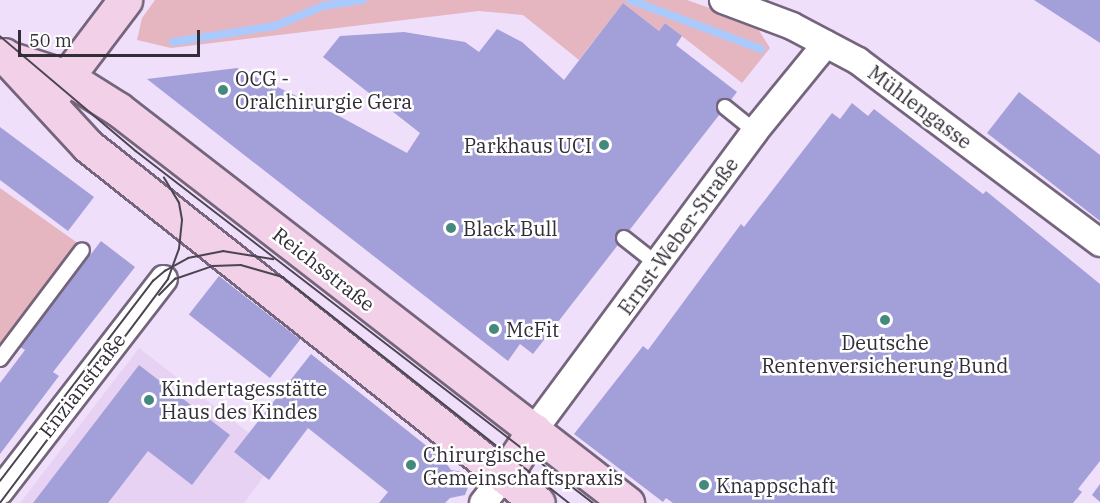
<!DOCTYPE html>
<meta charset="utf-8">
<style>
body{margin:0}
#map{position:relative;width:1100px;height:503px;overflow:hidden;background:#f0dffa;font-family:"IBM Plex Serif",serif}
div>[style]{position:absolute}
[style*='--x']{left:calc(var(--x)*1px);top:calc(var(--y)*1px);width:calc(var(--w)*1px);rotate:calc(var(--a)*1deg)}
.built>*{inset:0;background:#e7d2f3}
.green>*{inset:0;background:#e6b6c0}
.stream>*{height:8px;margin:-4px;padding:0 4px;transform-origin:4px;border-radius:4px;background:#aacafe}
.building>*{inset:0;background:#a3a0d9;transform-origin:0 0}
.roads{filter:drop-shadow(2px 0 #74657d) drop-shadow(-2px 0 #74657d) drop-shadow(0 2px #74657d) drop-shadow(0 -2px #74657d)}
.service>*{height:14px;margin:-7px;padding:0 7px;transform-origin:7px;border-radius:7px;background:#fff}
.minor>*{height:26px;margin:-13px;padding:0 13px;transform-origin:13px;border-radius:13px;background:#fff}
.secondary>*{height:33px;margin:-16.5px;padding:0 16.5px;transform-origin:16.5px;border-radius:16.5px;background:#f2d0e8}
.tram>*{height:1.5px;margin:-0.75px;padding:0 0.75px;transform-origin:0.75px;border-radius:0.75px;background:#4c4551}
.dots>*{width:16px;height:16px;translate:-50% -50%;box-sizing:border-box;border:3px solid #fff;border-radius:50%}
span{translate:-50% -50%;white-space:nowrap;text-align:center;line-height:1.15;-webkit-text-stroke:5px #fff;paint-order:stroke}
.poi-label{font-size:20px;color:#332d37}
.left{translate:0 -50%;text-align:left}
.right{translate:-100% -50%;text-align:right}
.street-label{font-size:20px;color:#332d37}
.scale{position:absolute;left:18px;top:30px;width:182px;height:27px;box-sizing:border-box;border:3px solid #332d37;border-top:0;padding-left:8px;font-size:18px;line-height:21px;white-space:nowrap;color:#332d37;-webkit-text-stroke:4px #fff;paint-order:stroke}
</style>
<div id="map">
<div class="built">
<div style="clip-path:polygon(139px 348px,249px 433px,234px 452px,264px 476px,244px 503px,20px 503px)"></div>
</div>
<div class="green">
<div style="clip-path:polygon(155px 0,687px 0,755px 24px,770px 48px,742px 83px,665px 23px,659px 31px,623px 3px,579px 60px,523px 15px,479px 11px,171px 48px,137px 40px,142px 18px)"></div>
<div style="clip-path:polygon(0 188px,79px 244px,0 352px)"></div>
</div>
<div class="stream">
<div style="--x:630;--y:0;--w:140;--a:20.5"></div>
<div style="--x:173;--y:42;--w:103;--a:-8.9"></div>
<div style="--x:275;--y:26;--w:52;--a:-22.6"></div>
<div style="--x:323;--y:6;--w:40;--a:-8.5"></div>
</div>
<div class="building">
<div style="clip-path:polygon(1034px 0,1100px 0,1100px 43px,1088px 35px)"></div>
<div style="clip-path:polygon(623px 3px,659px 31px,665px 23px,682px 36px,676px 45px,737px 92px,533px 354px,520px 344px,508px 361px,147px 79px,237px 68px,339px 116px,407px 153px,420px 133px,323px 57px,340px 36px,404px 32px,465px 42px,479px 52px,497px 29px,522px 42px,564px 80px)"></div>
<div style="clip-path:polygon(1019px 92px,1100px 155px,1100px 221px,987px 133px)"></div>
<div style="clip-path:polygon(852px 103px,868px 116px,874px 109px,983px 194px,986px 191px,1100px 284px,1100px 461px,1078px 489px,1082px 492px,1073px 503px,673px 503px,666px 498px,663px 502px,574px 434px,643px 346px,648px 350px,741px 224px,744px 227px,832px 113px,840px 119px)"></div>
<div style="clip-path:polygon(0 127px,94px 197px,68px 231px,0 180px)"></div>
<div style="clip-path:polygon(101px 241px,135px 267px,53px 372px,59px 376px,0 454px,0 383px,25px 350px,20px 347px)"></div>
<div style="left:219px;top:276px;width:103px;height:49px;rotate:38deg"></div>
<div style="clip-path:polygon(311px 354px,443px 459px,451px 470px,463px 472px,470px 482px,465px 495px,450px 498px,445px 503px,379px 503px,388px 492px,308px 428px,269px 480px,234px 452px)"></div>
<div style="clip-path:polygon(139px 365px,230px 435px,192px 485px,148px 451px,108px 503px,33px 503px)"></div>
<div style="clip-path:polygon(1100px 484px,1100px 502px,1092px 495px)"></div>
</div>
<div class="roads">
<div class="service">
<div style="--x:725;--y:107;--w:38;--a:39"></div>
<div style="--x:624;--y:238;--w:42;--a:38.2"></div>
<div style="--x:0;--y:359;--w:136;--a:-53"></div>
</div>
<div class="minor">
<div style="--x:723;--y:0;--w:74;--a:20.6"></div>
<div style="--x:792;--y:26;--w:75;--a:27.9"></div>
<div style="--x:858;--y:61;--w:303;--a:36.9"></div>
<div style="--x:534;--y:430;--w:372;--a:-53.5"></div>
<div style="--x:755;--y:131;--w:112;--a:-50.8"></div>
<div style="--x:0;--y:491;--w:268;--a:-52.3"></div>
<div style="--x:483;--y:503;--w:34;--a:-52"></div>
</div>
<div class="secondary">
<div style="--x:4;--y:55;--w:124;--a:47.3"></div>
<div style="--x:88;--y:146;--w:574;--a:38.43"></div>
<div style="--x:8;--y:58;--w:62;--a:17.9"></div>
<div style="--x:67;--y:77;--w:60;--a:32.1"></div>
<div style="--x:118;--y:109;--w:644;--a:37.74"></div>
<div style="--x:54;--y:94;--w:118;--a:-52.9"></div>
<div style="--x:504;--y:476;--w:55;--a:-56.9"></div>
</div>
</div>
<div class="tram">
<div style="--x:0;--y:36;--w:178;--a:40.2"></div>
<div style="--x:136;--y:151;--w:577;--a:37.6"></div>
<div style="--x:159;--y:295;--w:23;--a:-45"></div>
<div style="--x:175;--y:279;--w:40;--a:-18.9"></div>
<div style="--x:213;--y:266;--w:28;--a:-2"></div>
<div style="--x:241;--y:265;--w:44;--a:15.9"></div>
<div style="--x:283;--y:277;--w:365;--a:38.3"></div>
<div style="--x:0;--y:481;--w:252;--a:-52.6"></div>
<div style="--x:153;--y:281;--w:16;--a:-40"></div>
<div style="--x:165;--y:271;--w:26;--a:-29"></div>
<div style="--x:188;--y:258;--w:36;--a:-11"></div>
<div style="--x:223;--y:251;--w:51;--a:9.1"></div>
<div style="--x:0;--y:503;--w:280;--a:-53.1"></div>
<div style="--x:168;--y:279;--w:32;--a:-70"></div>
<div style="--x:179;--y:249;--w:29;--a:-84"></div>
<div style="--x:182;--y:220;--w:17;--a:-100"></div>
<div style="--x:179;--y:203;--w:29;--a:-121"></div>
</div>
<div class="dots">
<div style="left:223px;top:90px;background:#45897e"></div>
<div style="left:604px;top:145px;background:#45897e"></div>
<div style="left:451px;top:228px;background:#45897e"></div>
<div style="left:885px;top:320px;background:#45897e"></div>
<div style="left:494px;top:329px;background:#45897e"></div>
<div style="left:149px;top:400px;background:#45897e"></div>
<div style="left:411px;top:465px;background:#45897e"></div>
<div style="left:704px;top:485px;background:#45897e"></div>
</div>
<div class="poi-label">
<span class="left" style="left:235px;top:90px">OCG -<br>Oralchirurgie Gera</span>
<span class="right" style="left:592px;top:145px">Parkhaus UCI</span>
<span class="left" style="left:463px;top:228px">Black Bull</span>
<span class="left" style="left:506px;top:329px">McFit</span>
<span style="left:885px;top:354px">Deutsche<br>Rentenversicherung Bund</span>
<span class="left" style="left:161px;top:400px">Kindertagesstätte<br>Haus des Kindes</span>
<span class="left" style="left:423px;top:466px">Chirurgische<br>Gemeinschaftspraxis</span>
<span class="left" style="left:716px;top:485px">Knappschaft</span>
</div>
<div class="street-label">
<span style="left:920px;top:107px;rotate:37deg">Mühlengasse</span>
<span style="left:678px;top:236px;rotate:-54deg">Ernst-Weber-Straße</span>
<span style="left:324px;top:269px;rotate:38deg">Reichsstraße</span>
<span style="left:82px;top:385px;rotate:-52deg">Enzianstraße</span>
</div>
<div class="scale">50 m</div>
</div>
